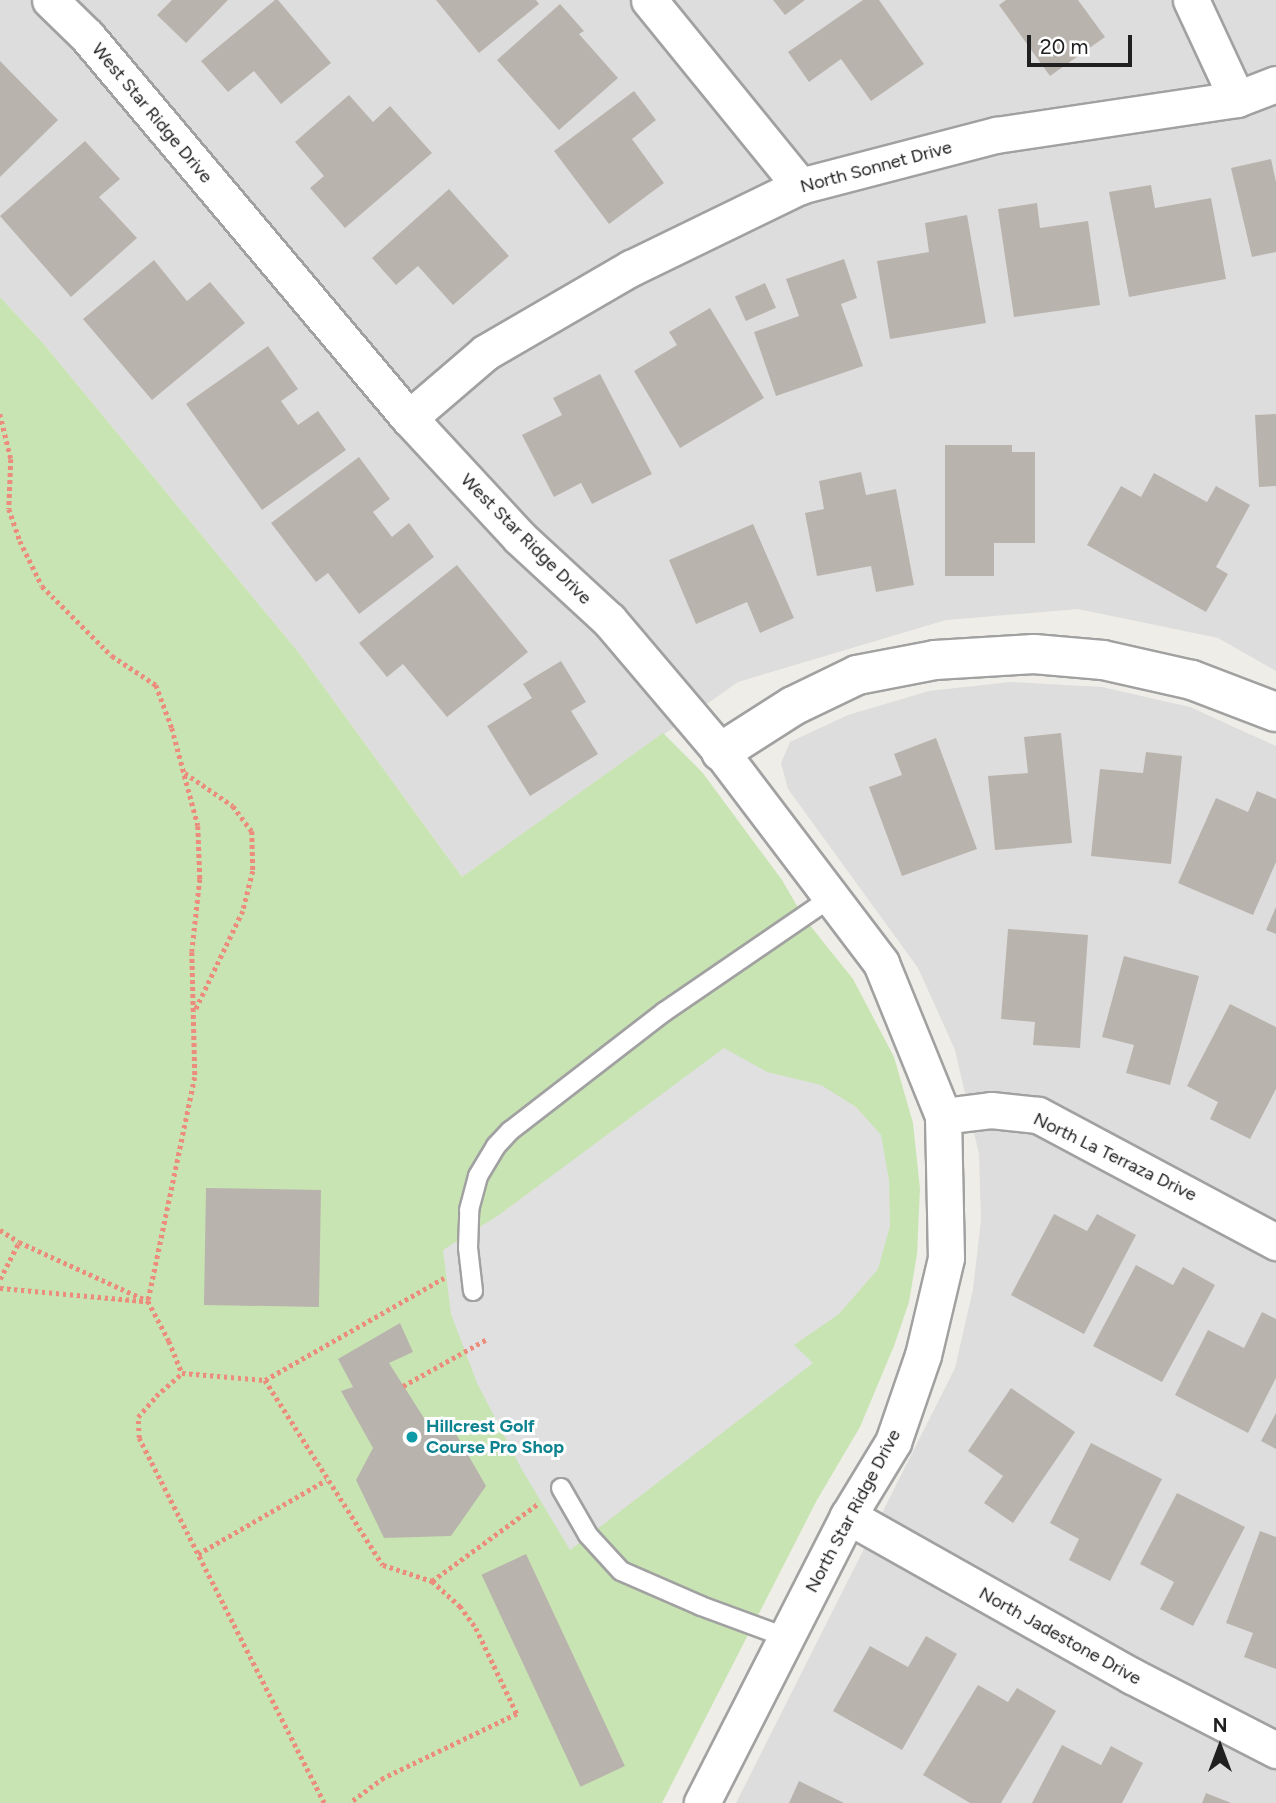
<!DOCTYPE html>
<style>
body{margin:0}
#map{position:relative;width:1276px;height:1803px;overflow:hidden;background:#efede7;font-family:Figtree,sans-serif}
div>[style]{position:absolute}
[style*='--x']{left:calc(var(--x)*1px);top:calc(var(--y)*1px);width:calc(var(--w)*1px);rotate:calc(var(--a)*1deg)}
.residential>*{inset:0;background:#dedddd}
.grass>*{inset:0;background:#c9e4b3}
.parking>*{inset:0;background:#e0e0e0}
.building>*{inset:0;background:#b9b3ad;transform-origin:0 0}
.path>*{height:4.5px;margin-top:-2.25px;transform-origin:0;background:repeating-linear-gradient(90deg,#eb8c7d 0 3.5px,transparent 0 7px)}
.roads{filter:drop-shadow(2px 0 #a1a1a1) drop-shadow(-2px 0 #a1a1a1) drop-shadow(0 2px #a1a1a1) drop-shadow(0 -2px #a1a1a1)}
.service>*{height:18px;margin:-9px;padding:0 9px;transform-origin:9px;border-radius:9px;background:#fff}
.minor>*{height:35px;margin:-17.5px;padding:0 17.5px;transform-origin:17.5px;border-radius:17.5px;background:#fff}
.tertiary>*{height:38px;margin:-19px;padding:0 19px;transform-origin:19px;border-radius:19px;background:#fff}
.dots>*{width:19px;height:19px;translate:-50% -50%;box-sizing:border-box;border:4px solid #fff;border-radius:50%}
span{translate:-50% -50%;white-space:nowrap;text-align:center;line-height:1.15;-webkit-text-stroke:6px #fff;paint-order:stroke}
.street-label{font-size:18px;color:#202020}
.culture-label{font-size:18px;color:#0d838f;font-weight:700}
.left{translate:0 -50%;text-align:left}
.north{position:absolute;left:1185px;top:1712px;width:70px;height:70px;-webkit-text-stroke:5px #fff;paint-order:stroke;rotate:0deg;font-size:19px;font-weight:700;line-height:28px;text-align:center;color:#202020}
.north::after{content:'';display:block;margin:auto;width:24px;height:32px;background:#202020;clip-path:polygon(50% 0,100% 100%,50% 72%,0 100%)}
.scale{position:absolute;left:1027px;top:35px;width:105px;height:32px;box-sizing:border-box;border:4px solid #202020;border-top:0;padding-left:9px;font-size:21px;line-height:24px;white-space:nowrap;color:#202020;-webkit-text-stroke:5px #fff;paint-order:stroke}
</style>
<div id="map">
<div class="residential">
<div style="clip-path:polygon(0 0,1276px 0,1276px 671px,1218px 638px,1078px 609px,946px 620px,738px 682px,462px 877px,299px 653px,42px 342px,0 297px)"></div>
<div style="clip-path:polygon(1010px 682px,1102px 687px,1190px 707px,1276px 746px,1276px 1803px,736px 1803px,955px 1368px,973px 1289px,981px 1220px,979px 1154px,955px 1050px,918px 968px,788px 789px,781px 763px,790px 742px,848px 715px,929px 691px)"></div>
</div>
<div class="grass">
<div style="clip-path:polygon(0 297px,42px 342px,299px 653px,462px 877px,663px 733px,702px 772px,782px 880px,804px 918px,853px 979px,894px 1057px,913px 1123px,920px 1189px,917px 1254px,909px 1302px,894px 1346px,860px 1427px,817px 1500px,662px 1803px,0 1803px)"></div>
</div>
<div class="parking">
<div style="clip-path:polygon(724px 1048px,767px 1072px,821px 1085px,856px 1107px,881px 1135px,889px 1180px,890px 1226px,878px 1269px,839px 1314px,794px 1345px,813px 1363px,570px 1550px,521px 1468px,477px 1383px,451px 1314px,443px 1250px,499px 1215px)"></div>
</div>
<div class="building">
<div style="clip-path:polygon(172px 0,228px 0,186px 43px,157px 15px)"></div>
<div style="clip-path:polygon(275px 0,278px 0,331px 63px,281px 104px,254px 71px,228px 92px,201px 61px)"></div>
<div style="clip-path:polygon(436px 0,536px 0,539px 4px,479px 53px)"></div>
<div style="clip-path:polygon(773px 0,805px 0,785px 15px)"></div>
<div style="clip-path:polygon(863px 0,879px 0,924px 64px,871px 101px,841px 59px,809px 82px,788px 52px)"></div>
<div style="clip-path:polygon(1006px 0,1078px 0,1105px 37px,1050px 76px,999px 5px)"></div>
<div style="clip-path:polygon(560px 4px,584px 31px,579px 34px,618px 78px,559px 130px,497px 60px)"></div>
<div style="clip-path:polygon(0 61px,58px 120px,0 177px)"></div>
<div style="clip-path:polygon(634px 91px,656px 120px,632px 139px,664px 183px,609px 224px,554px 151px)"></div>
<div style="clip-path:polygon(349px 95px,373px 122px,390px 106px,432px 153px,345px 228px,310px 188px,324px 176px,295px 142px)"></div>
<div style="clip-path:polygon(85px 141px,120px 179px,99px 197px,137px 238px,71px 297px,0 216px)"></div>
<div style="clip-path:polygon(1271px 159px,1276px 182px,1276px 252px,1252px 257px,1231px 168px)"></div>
<div style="clip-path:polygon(1151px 185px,1155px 208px,1211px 198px,1226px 279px,1129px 297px,1109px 192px)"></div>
<div style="clip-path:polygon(449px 189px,509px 256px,453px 305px,418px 266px,396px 285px,372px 258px)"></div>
<div style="clip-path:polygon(1037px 203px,1040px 228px,1088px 221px,1100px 305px,1014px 317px,998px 209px)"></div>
<div style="clip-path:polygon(967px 215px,986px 323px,890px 339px,877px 261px,929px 252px,925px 223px)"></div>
<div style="clip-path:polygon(844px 259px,857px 298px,841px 304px,863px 366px,776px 396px,754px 332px,799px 316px,786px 279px)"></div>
<div style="clip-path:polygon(154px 260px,187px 301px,210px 282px,245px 323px,152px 400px,83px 319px)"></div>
<div style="left:765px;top:283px;width:27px;height:33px;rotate:66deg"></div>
<div style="clip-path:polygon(710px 308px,764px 398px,680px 448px,634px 371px,677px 345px,669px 332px)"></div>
<div style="clip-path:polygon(268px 346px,298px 389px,281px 401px,298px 425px,318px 411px,346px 450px,262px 510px,186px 404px)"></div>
<div style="clip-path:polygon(600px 374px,652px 474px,592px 504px,581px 483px,554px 497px,522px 435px,562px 415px,553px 398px)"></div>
<div style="clip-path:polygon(1276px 414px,1276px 486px,1259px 487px,1255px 415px)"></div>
<div style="clip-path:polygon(945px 445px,1012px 445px,1012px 452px,1035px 452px,1035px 543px,994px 543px,994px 576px,945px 576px)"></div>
<div style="clip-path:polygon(359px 457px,390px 499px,373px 512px,392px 537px,409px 523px,434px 557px,359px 614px,328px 573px,316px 582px,271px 523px)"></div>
<div style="clip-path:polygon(861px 472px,866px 495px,896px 489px,914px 585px,876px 592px,871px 566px,817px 576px,805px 513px,824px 509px,819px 481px)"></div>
<div style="clip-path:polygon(1154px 473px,1207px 502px,1216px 486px,1250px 505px,1216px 567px,1228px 574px,1206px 612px,1087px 545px,1121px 486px,1141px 497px)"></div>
<div style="clip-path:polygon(753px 524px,794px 618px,760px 633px,747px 602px,696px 624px,669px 560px)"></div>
<div style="clip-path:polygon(457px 565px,528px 652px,447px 717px,403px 664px,387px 677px,359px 643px)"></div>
<div style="clip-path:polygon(561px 661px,586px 702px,571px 711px,598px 754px,530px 796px,487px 726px,532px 698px,523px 684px)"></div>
<div style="clip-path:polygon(1061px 733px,1072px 843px,995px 850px,988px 776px,1028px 773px,1024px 737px)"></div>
<div style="clip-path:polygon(936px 738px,977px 849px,902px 876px,869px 787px,902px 775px,894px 754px)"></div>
<div style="clip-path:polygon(1146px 752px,1182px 756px,1171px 864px,1091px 856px,1100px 769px,1143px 773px)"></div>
<div style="clip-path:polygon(1257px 791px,1276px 799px,1276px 862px,1253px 915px,1178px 883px,1216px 798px,1248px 812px)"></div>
<div style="clip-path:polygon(1276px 907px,1276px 934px,1266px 930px)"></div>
<div style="clip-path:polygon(1008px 929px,1088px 935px,1080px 1048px,1033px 1045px,1035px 1022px,1001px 1019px)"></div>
<div style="clip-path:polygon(1124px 956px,1199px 976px,1170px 1085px,1126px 1073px,1134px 1045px,1102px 1037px)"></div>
<div style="clip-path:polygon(1230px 1004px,1276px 1027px,1276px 1089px,1250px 1139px,1210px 1119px,1218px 1102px,1187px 1086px)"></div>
<div style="left:206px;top:1188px;width:115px;height:117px;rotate:1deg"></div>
<div style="clip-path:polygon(1054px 1214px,1087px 1231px,1097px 1214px,1136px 1235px,1084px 1334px,1011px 1295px)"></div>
<div style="clip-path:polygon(1136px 1265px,1173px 1285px,1183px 1267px,1215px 1285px,1162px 1382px,1093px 1346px)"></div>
<div style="clip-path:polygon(1262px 1312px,1276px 1319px,1276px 1378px,1248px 1433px,1175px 1395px,1208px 1330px,1244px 1348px)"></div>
<div style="clip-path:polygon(400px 1323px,413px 1352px,389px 1363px,429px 1426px,452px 1427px,486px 1486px,451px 1536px,384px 1538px,356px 1480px,373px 1448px,341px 1391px,353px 1387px,338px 1359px)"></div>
<div style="clip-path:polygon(1011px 1388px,1075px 1432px,1013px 1523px,984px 1503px,1003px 1476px,968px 1451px)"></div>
<div style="clip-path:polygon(1276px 1413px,1276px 1449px,1261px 1441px)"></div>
<div style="clip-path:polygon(1091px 1443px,1162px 1479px,1110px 1581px,1069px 1560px,1079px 1539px,1050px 1523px)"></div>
<div style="clip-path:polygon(1177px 1493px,1245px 1527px,1193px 1626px,1160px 1609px,1174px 1582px,1140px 1564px)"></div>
<div style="clip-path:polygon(1260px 1531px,1276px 1537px,1276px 1669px,1244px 1657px,1253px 1633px,1226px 1623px)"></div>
<div style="left:526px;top:1554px;width:234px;height:49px;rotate:65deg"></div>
<div style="clip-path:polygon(926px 1636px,957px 1654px,902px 1750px,833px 1711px,870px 1646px,908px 1667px)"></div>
<div style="clip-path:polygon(978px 1685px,1008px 1702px,1017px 1688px,1056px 1711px,1001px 1803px,970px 1803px,923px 1775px)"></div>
<div style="clip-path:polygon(1062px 1745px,1101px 1765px,1111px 1746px,1143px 1763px,1122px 1803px,1032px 1803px)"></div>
<div style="clip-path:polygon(799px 1781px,844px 1803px,789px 1803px)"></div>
<div style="clip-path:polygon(1206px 1793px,1231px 1803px,1202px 1803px)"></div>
</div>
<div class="path">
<div style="--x:0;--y:414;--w:46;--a:76.3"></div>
<div style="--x:11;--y:459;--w:50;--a:92.3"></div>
<div style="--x:9;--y:509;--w:34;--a:71"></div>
<div style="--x:20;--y:541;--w:50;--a:63.9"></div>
<div style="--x:42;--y:586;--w:99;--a:45"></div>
<div style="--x:112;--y:656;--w:53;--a:33.4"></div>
<div style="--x:156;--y:685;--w:46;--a:69.6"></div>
<div style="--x:172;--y:728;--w:101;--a:75.1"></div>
<div style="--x:198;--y:826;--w:53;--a:87.8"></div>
<div style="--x:200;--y:879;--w:73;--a:96.3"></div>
<div style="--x:192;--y:952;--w:125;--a:88.6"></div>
<div style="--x:195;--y:1077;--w:229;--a:101.8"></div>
<div style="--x:185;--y:773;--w:58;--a:34.5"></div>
<div style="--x:233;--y:806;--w:31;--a:53"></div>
<div style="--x:252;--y:831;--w:40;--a:88.6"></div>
<div style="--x:253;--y:871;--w:41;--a:104"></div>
<div style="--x:243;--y:911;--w:111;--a:115.6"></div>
<div style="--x:0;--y:1230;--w:22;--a:32"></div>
<div style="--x:19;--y:1242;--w:142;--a:24.6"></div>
<div style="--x:148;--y:1301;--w:45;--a:62.3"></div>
<div style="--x:169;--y:1341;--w:35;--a:68"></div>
<div style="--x:0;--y:1279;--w:42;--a:-62.8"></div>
<div style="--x:0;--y:1288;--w:144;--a:5.2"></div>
<div style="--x:265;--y:1380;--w:219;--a:57.5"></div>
<div style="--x:383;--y:1565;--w:52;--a:18.1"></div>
<div style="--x:432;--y:1581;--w:38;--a:42"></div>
<div style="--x:460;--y:1606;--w:27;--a:54"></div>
<div style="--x:476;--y:1628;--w:95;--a:64.5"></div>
<div style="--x:517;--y:1714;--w:148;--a:154.3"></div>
<div style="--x:384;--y:1778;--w:42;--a:143.7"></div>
<div style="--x:403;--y:1386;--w:96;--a:-29.2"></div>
<div style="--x:198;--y:1554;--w:148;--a:-30"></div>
<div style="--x:432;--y:1581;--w:132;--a:-36.1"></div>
<div style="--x:324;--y:1803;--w:409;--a:-116.9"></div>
<div style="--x:139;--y:1438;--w:21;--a:-93"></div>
<div style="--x:138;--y:1417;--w:28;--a:-49"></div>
<div style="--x:156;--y:1396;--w:35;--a:-41"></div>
<div style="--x:182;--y:1373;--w:83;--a:4.8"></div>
<div style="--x:265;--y:1380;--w:206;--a:-29.7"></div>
</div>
<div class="roads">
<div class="service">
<div style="--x:473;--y:1291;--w:43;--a:-96.6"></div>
<div style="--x:468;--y:1248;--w:38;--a:-88"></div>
<div style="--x:469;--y:1210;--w:35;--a:-75"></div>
<div style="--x:478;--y:1176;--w:35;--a:-59"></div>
<div style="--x:496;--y:1146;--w:21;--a:-47"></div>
<div style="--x:510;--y:1131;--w:195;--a:-37.7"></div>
<div style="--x:664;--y:1012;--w:204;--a:-34.4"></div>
<div style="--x:561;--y:1488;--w:54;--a:60.1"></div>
<div style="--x:588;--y:1535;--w:49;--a:47.5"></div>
<div style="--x:621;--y:1571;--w:87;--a:23.6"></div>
<div style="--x:701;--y:1606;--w:93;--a:20.2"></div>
</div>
<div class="minor">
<div style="--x:50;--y:0;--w:52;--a:44.2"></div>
<div style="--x:87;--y:36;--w:500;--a:49.9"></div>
<div style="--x:409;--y:418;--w:163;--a:47.2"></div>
<div style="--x:520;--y:538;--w:121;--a:42.7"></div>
<div style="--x:609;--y:620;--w:173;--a:49.7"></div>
<div style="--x:721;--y:752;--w:265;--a:52.8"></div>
<div style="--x:881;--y:963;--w:165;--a:67.9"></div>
<div style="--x:943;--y:1116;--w:142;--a:88.8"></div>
<div style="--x:946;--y:1258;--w:100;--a:103.3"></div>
<div style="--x:923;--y:1355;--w:92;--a:109"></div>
<div style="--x:893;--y:1442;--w:87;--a:121.3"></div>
<div style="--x:848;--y:1516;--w:322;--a:117"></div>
<div style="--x:649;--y:0;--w:240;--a:50.9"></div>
<div style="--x:1191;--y:0;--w:109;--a:65.1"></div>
<div style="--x:409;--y:418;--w:101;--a:-40.6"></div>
<div style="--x:486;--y:352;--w:168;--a:-30.1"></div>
<div style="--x:631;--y:268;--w:188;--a:-25.9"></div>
<div style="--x:800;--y:186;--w:203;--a:-14.6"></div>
<div style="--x:996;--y:135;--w:244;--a:-8.5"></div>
<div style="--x:1237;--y:99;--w:42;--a:-21"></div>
<div style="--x:943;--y:1116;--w:48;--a:-7.1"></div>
<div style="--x:991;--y:1110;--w:47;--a:6.1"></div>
<div style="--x:1038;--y:1115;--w:270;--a:28.1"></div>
<div style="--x:848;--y:1516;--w:326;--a:29.4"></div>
<div style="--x:1132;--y:1676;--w:162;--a:27.2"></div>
</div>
<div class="tertiary">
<div style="--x:721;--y:752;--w:85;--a:-32.6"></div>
<div style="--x:793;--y:706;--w:71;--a:-25.8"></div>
<div style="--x:857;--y:675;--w:79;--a:-10.9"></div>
<div style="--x:935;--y:660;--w:99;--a:-3.5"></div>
<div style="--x:1034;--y:654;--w:69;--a:5"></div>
<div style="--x:1103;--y:660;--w:91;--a:12.7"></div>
<div style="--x:1192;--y:680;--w:90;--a:20.9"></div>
</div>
</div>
<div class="dots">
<div style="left:412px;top:1437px;background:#0f9aa8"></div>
</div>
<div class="street-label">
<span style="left:152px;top:113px;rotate:50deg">West Star Ridge Drive</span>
<span style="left:876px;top:167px;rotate:-15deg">North Sonnet Drive</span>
<span style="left:526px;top:539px;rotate:45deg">West Star Ridge Drive</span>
<span style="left:1115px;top:1157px;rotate:26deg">North La Terraza Drive</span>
<span style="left:853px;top:1511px;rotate:-62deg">North Star Ridge Drive</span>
<span style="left:1060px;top:1636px;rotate:29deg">North Jadestone Drive</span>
</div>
<div class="culture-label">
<span class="left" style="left:426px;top:1437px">Hillcrest Golf<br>Course Pro Shop</span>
</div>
<div class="north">N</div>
<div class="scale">20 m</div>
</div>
